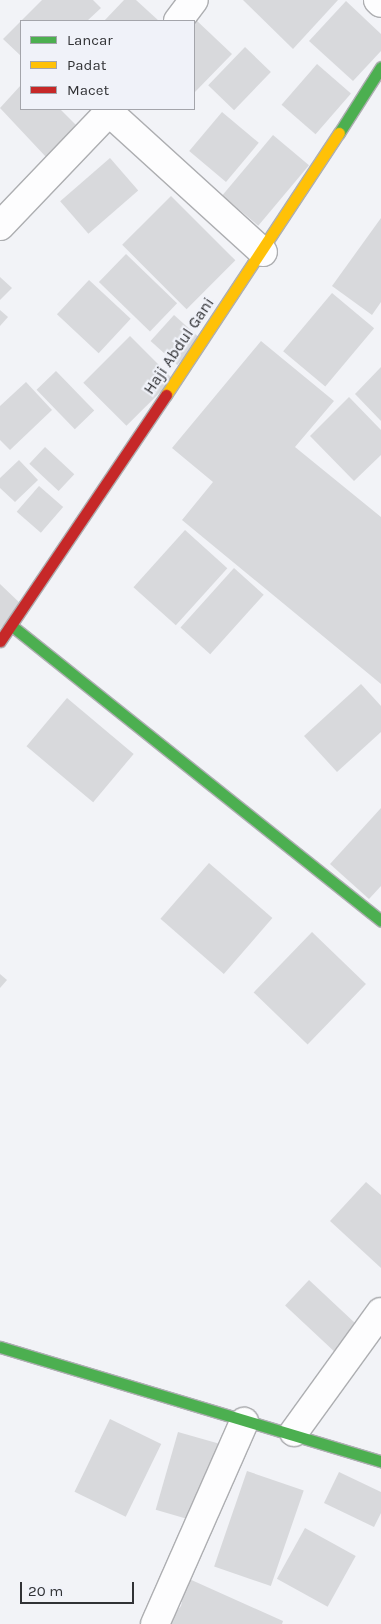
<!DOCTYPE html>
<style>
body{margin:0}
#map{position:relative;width:381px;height:1624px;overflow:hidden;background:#f2f3f7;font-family:Karla,sans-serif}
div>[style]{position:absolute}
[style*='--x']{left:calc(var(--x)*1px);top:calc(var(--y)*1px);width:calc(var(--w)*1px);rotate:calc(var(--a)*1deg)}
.building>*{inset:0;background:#d8d9dc;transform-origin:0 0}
.roads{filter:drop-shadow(1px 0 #adaeb1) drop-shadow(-1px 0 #adaeb1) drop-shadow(0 1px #adaeb1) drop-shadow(0 -1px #adaeb1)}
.street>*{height:28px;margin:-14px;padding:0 14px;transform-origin:14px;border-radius:14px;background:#fdfdfe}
.fast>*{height:11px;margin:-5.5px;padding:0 5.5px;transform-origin:5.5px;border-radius:5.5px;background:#4caf50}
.slow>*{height:11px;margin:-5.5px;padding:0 5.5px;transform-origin:5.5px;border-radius:5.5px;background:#ffc107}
.jam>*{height:11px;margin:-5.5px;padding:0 5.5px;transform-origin:5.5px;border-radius:5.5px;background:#c62828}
span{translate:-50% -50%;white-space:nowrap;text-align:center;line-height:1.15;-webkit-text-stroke:4.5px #f0f2f9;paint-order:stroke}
.street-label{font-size:16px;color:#313235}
.legend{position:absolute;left:20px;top:20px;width:175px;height:90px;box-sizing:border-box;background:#f0f2f9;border:1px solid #a4a5ab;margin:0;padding:6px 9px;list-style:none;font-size:15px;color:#313235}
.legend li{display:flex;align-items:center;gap:10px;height:25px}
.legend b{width:25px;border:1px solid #a4a5ab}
.scale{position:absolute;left:20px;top:1582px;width:114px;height:22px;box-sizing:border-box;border:2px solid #313235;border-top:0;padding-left:6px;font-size:15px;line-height:18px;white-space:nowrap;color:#313235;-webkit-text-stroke:4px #f0f2f9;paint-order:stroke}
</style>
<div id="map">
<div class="building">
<div style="clip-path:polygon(42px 0,93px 0,101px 8px,87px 21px,21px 21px,21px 56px,3px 39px)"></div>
<div style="clip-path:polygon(124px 0,136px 0,159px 21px,104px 21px)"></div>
<div style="clip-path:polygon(243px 0,338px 0,293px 49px)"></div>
<div style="clip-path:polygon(346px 1px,381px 34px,381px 51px,353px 81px,309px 41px)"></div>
<div style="clip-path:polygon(195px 19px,232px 54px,194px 93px,194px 21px)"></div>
<div style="left:245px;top:47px;width:36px;height:53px;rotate:44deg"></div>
<div style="left:317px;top:64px;width:45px;height:54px;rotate:41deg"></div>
<div style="clip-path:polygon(21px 85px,21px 109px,60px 109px,77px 126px,46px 157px,0 108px)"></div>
<div style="left:222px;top:112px;width:48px;height:51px;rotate:40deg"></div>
<div style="left:273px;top:135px;width:47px;height:79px;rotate:40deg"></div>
<div style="left:110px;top:158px;width:43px;height:66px;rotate:49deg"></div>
<div style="left:171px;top:196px;width:91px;height:69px;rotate:45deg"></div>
<div style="clip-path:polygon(381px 218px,381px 302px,372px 315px,332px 286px)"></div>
<div style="left:126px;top:254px;width:71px;height:39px;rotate:44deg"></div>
<div style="clip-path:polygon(0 277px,12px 288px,0 300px)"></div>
<div style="left:89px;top:280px;width:57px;height:47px;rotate:43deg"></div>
<div style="left:332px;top:293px;width:55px;height:76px;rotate:40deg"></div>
<div style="clip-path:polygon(0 310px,8px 317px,0 326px)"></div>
<div style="left:174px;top:315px;width:36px;height:35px;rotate:42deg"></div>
<div style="left:130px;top:336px;width:61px;height:66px;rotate:45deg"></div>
<div style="clip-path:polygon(261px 341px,334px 401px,295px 447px,381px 517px,381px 684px,182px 520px,213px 482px,172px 448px)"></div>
<div style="clip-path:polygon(381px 367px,381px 421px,355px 394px)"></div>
<div style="left:56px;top:371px;width:55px;height:27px;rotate:46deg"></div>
<div style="clip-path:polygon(26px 382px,52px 410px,10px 450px,0 440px,0 406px)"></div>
<div style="clip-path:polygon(349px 397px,381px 430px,381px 455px,354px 481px,310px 436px)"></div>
<div style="left:45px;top:447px;width:40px;height:23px;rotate:43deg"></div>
<div style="clip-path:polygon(19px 460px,38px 480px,15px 502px,0 488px,0 478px)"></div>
<div style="left:39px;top:486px;width:32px;height:34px;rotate:41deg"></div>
<div style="left:185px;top:530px;width:57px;height:77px;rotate:42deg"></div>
<div style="left:234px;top:568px;width:40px;height:80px;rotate:42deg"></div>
<div style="clip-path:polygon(0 584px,22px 605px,0 629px)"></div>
<div style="clip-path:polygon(361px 684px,381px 706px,381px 732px,337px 772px,304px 736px)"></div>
<div style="left:67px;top:698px;width:87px;height:63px;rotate:40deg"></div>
<div style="clip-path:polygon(381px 808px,381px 886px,369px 899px,330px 864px)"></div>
<div style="left:209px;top:863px;width:84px;height:74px;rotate:41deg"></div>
<div style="left:312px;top:932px;width:75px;height:84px;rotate:44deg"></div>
<div style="clip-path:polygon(0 974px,7px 980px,0 988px)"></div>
<div style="clip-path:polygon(366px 1182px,381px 1195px,381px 1268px,330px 1221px)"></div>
<div style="left:309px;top:1280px;width:68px;height:35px;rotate:43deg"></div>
<div style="left:110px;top:1419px;width:57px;height:81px;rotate:26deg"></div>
<div style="left:178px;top:1432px;width:43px;height:81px;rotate:16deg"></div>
<div style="left:247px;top:1471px;width:60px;height:101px;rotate:19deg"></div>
<div style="clip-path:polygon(339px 1472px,381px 1492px,381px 1513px,374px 1527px,324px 1503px)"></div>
<div style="left:305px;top:1528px;width:58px;height:58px;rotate:29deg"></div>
<div style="clip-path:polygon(187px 1578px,283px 1621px,282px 1624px,167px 1624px,181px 1606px)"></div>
</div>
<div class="roads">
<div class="street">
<div style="--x:378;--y:0;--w:4;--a:45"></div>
<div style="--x:178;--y:21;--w:26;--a:-53"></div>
<div style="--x:109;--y:112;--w:208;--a:42.3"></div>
<div style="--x:0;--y:226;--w:162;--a:-46.3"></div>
<div style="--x:294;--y:1432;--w:148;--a:-54.1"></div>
<div style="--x:155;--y:1624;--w:221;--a:-66.2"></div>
</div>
<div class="fast">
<div style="--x:339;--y:133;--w:78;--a:-57.5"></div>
<div style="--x:12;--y:626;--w:472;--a:38.6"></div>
<div style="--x:0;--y:1347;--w:398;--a:16.7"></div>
</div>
<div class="slow">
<div style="--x:166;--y:395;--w:314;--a:-56.6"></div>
</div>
<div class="jam">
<div style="--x:0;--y:641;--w:297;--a:-56"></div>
</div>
</div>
<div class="street-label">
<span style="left:179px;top:346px;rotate:-56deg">Haji Abdul Gani</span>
</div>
<ul class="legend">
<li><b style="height:6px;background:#4caf50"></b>Lancar</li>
<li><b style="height:6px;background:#ffc107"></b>Padat</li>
<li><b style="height:6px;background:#c62828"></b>Macet</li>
</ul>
<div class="scale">20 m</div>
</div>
